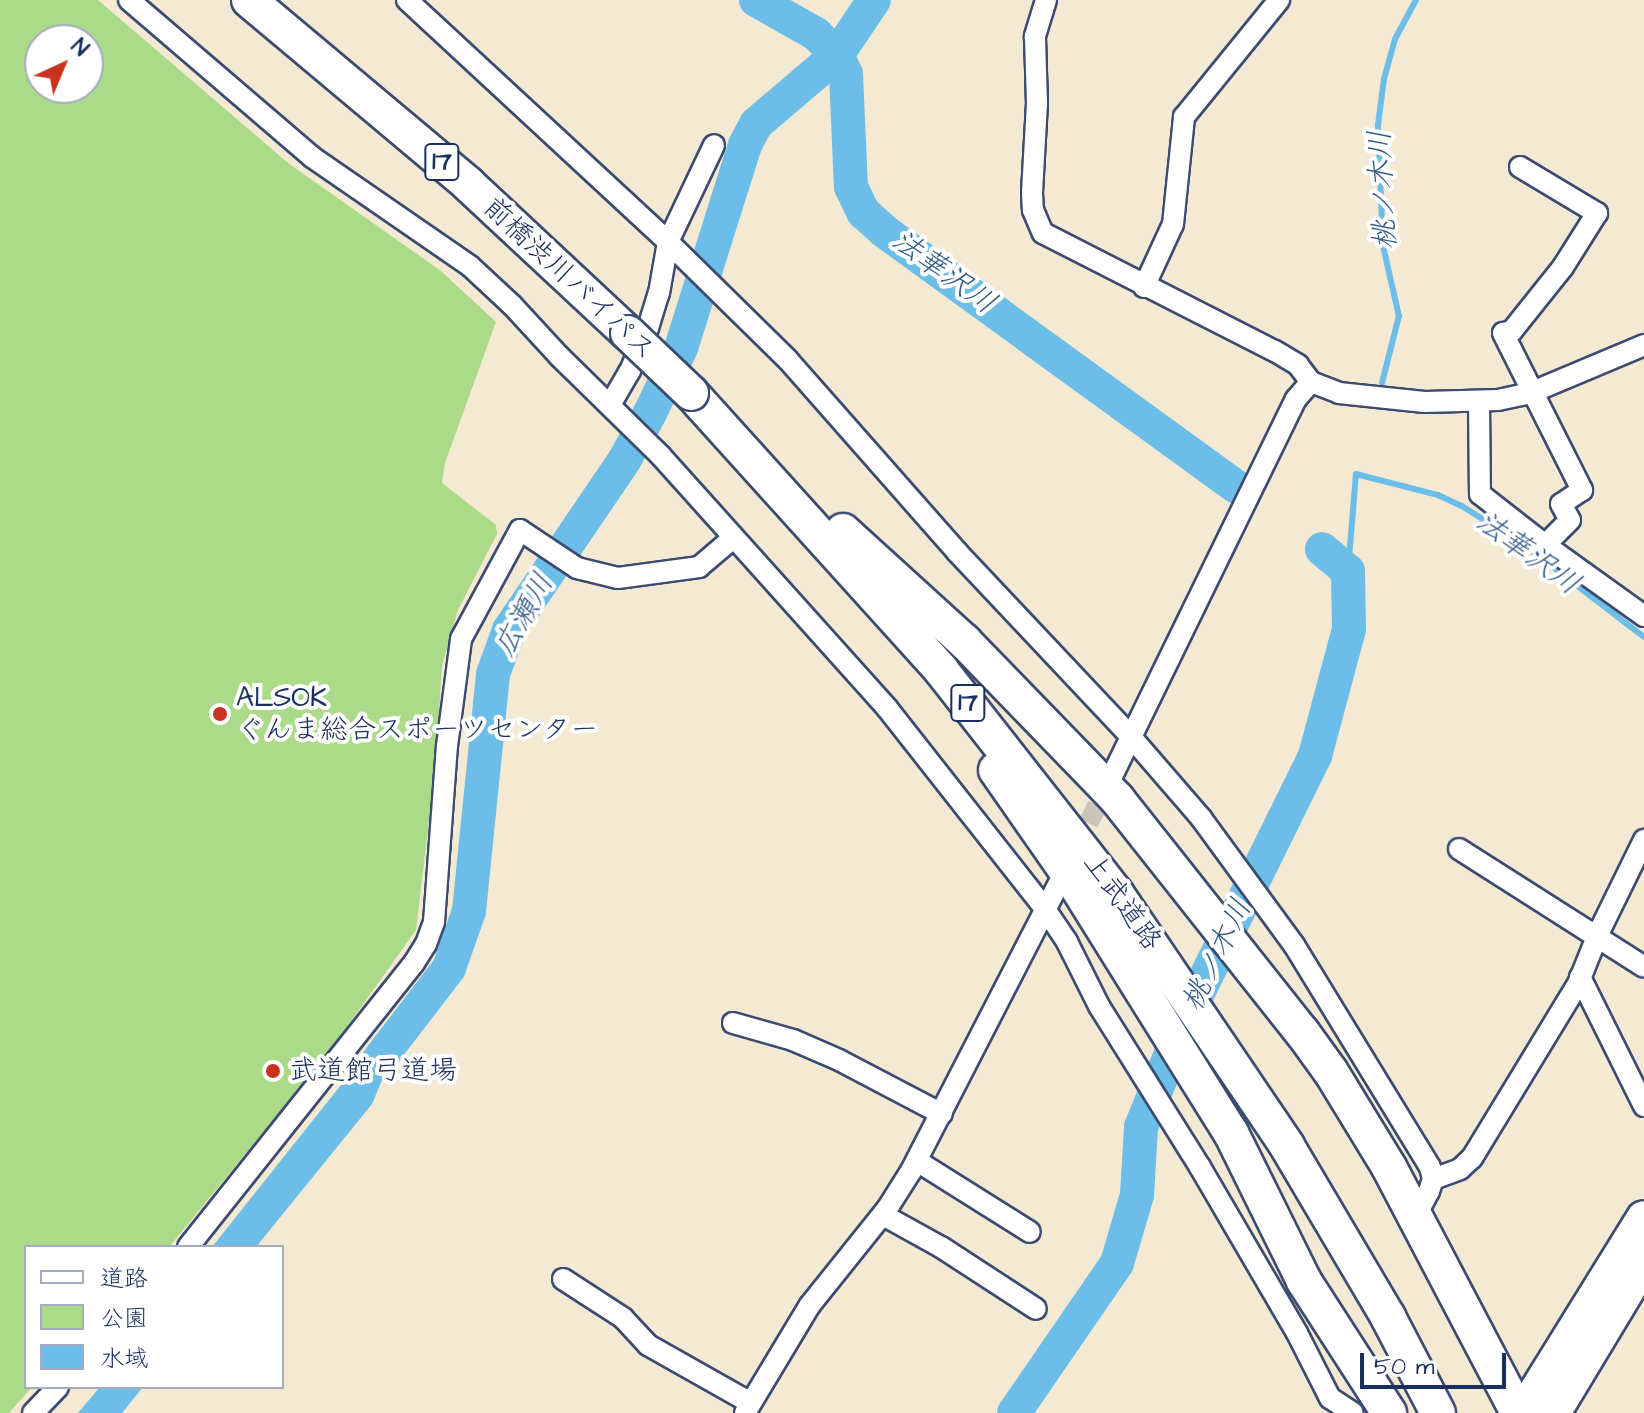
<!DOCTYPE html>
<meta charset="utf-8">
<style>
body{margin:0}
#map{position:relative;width:1644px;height:1413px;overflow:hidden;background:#f4e9d3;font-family:"Architects Daughter","Klee One",sans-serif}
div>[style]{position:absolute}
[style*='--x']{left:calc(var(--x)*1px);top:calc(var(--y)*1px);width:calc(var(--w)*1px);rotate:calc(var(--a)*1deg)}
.green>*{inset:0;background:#abdb89}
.water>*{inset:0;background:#6cbee8}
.stream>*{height:6px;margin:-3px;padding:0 3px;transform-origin:3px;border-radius:3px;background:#6cbee8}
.river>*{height:34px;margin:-17px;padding:0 17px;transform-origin:17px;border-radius:17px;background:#6cbee8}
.minor-tunnel>*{height:20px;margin-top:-10px;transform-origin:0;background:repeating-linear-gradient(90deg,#c9c4bc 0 20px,transparent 0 30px)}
.roads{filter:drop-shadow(2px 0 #3c4b70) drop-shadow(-2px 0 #3c4b70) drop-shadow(0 2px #3c4b70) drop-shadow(0 -2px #3c4b70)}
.minor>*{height:20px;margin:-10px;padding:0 10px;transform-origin:10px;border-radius:10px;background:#fff}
.trunk>*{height:34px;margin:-17px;padding:0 17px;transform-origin:17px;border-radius:17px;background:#fff}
.bridges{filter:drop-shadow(2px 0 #3c4b70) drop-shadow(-2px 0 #3c4b70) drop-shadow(0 2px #3c4b70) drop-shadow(0 -2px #3c4b70)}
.trunk-bridge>*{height:34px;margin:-17px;padding:0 17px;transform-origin:17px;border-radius:17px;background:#fff}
.dots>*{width:22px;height:22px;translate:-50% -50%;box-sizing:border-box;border:4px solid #fff;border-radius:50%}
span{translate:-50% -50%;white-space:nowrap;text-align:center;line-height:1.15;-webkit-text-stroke:8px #fff;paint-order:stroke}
.shield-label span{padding:2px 6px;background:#fff;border:2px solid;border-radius:6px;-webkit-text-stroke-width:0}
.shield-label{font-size:26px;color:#1b2f5e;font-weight:700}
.street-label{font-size:28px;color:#1b2f5e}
.poi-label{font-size:28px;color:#1b2f5e}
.left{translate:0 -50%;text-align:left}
.water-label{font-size:30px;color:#335a87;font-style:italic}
.legend{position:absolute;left:24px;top:1245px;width:260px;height:144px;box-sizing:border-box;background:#fff;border:2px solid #a4acbf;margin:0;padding:10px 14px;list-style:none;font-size:24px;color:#1b2f5e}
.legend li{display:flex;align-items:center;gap:16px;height:40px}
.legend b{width:40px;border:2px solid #a4acbf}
.north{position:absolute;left:24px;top:24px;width:80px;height:80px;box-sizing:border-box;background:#fff;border:2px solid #a4acbf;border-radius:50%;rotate:44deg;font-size:22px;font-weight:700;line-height:32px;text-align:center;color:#1b2f5e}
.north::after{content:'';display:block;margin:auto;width:28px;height:36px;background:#c8321e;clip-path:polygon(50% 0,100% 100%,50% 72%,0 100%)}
.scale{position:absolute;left:1360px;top:1353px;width:146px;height:36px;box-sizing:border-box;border:4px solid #1b2f5e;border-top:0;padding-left:10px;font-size:24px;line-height:28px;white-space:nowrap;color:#1b2f5e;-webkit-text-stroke:6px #fff;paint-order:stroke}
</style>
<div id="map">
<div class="green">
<div style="clip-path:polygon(evenodd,0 0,98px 0,288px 163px,441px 271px,496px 322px,445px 463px,442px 483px,496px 525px,497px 534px,458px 610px,442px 666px,436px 762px,416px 930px,329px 1052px,169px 1247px,26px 1247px,26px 1387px,32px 1387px,9px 1413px,0 1413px,0 0,40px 40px,88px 40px,88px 88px,40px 88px,40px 40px)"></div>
</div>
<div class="water">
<div style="clip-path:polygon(423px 982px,372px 1104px,256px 1247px,212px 1247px)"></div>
<div style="clip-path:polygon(100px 1387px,143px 1387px,122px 1413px,78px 1413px)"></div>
</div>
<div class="stream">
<div style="--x:1382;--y:383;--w:69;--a:-75.8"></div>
<div style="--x:1399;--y:316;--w:72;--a:-102.9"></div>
<div style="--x:1383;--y:246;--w:121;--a:-92.4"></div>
<div style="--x:1378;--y:125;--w:46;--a:-82.6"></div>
<div style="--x:1384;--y:79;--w:41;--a:-74.6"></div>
<div style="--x:1395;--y:39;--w:44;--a:-61.7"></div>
<div style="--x:1348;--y:571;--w:97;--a:-85.3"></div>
<div style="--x:1356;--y:474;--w:85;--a:14.4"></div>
<div style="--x:1438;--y:495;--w:26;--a:25"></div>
<div style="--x:1462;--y:506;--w:83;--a:32.7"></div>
<div style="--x:1532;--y:551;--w:141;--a:37.5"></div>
</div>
<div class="river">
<div style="--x:756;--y:0;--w:69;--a:29.5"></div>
<div style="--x:816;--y:34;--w:30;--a:45"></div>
<div style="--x:837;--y:55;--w:21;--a:65"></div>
<div style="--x:846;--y:74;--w:113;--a:87.5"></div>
<div style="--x:851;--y:187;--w:28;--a:64"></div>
<div style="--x:863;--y:212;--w:28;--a:42"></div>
<div style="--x:884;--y:231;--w:434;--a:36"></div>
<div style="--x:377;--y:1062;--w:118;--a:-52.5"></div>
<div style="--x:449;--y:968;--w:60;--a:-70.7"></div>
<div style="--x:469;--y:911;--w:238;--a:-84.2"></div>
<div style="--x:493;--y:674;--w:47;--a:-70"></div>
<div style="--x:509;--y:630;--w:207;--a:-55.8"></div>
<div style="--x:625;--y:459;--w:52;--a:-61.5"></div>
<div style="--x:650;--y:413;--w:72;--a:-64.5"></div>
<div style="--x:681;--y:348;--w:213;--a:-72.5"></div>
<div style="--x:745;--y:145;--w:24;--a:-62"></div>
<div style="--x:756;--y:124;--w:106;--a:-40.4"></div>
<div style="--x:837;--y:55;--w:66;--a:-56.1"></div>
<div style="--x:1014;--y:1413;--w:182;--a:-55.5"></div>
<div style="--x:1117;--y:1263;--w:71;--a:-73.6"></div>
<div style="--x:1137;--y:1195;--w:68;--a:-86.6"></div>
<div style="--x:1141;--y:1127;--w:117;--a:-67.8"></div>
<div style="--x:1185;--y:1019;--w:293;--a:-63.7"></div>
<div style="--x:1315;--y:756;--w:131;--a:-75"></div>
<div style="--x:1349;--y:629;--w:58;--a:-91"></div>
<div style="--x:1348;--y:571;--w:34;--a:-140"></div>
</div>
<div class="minor-tunnel">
<div style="--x:1075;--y:850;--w:76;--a:-63.4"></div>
</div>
<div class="roads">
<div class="minor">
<div style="--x:129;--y:0;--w:241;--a:40.6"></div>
<div style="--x:312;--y:157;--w:192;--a:34.6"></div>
<div style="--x:470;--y:266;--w:57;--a:42.9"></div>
<div style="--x:512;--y:305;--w:69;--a:47.3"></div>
<div style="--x:559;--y:356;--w:143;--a:44.4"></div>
<div style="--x:661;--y:456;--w:338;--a:48.1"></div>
<div style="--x:887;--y:708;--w:256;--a:51.8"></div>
<div style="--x:1045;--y:909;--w:40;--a:56"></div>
<div style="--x:1067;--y:942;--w:72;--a:63.4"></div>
<div style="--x:1099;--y:1006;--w:190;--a:57.9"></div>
<div style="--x:1200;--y:1167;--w:192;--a:59.7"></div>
<div style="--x:1297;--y:1333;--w:73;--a:63.1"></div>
<div style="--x:1330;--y:1398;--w:27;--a:33"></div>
<div style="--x:407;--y:0;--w:356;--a:42.8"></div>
<div style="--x:668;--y:242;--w:168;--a:44.5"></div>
<div style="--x:788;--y:360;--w:256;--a:48.6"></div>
<div style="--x:957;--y:552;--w:255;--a:46.7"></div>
<div style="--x:1132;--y:738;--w:106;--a:49.2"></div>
<div style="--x:1201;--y:818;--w:157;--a:53.8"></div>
<div style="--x:1294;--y:945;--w:260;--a:58.5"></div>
<div style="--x:1430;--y:1167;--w:12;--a:76"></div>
<div style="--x:1433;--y:1179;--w:13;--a:108"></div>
<div style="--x:1429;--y:1191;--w:30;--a:118"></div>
<div style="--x:1046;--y:0;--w:39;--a:107"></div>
<div style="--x:1035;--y:37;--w:66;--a:88.3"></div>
<div style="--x:1037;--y:103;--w:90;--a:93.2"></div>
<div style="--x:1032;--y:193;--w:17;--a:87"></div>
<div style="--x:1033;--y:210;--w:25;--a:67"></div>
<div style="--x:1043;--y:233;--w:260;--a:27"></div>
<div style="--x:1275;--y:351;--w:27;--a:31"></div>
<div style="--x:1298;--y:365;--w:21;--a:53"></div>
<div style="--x:1311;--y:382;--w:30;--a:21"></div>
<div style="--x:1339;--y:393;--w:86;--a:6"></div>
<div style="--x:1425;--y:402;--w:73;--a:-1.6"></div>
<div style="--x:1498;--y:400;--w:33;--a:-12"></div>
<div style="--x:1530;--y:393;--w:124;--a:-22.8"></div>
<div style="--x:1520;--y:167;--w:90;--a:30.9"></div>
<div style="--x:1597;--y:213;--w:64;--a:122.2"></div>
<div style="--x:1563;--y:267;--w:82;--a:128.6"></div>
<div style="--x:1512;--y:331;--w:9;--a:167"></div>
<div style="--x:1503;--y:333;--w:176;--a:63.3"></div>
<div style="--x:1582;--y:490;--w:25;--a:146"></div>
<div style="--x:1561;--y:504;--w:18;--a:61"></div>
<div style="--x:1570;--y:520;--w:35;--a:135"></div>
<div style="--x:1545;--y:545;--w:122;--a:35.6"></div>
<div style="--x:1144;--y:287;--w:69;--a:-65.3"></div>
<div style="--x:1173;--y:224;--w:108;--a:-84.1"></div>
<div style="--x:1184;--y:117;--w:151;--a:-50.9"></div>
<div style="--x:1479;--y:402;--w:92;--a:89.4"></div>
<div style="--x:1480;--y:494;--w:83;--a:38.1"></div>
<div style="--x:610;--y:405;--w:39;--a:-60"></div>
<div style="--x:630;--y:371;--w:47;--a:-67.3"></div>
<div style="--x:648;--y:328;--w:37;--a:-73"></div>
<div style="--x:659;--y:293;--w:52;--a:-80"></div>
<div style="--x:668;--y:242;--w:107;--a:-64.6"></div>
<div style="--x:1113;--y:774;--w:417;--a:-64"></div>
<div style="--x:1296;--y:399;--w:23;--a:-49"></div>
<div style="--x:1459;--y:849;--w:219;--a:32.5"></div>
<div style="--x:1580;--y:977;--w:144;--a:63.6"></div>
<div style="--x:733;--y:1023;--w:62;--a:15.8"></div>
<div style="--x:793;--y:1040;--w:50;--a:23.5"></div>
<div style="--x:839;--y:1060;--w:116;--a:27.7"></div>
<div style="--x:917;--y:1161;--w:133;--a:32.1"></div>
<div style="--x:1433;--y:1179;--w:29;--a:-20"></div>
<div style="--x:1460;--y:1169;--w:16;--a:-43"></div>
<div style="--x:1472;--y:1158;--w:204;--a:-58.7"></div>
<div style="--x:1578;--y:984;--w:54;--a:-68.2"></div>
<div style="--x:1598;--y:934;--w:105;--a:-63.9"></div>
<div style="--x:883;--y:1215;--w:66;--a:28.9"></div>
<div style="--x:941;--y:1247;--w:113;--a:33.1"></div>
<div style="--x:188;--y:1247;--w:363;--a:-51.5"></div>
<div style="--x:414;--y:963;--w:22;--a:-58"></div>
<div style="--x:426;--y:944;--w:23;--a:-70"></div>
<div style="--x:434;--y:922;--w:176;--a:-85.8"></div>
<div style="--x:447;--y:746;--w:108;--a:-82.5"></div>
<div style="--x:461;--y:639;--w:124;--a:-61.6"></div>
<div style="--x:520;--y:530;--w:69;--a:33.7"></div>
<div style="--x:577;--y:568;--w:42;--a:13.7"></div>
<div style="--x:618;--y:578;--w:82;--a:-7.7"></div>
<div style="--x:699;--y:567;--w:45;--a:-40.5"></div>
<div style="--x:563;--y:1279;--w:72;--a:33"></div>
<div style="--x:623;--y:1318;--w:37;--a:47"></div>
<div style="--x:648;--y:1345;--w:118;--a:29.4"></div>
<div style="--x:33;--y:1413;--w:36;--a:-46"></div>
<div style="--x:745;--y:1413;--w:126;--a:-59"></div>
<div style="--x:810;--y:1305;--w:123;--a:-51.3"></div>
<div style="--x:887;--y:1209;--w:45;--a:-57.7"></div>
<div style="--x:911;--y:1171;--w:333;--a:-62.8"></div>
</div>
<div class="trunk">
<div style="--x:249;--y:0;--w:286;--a:40"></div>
<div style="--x:468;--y:184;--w:219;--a:43"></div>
<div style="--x:691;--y:393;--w:373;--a:47.9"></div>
<div style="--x:941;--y:670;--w:283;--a:51.9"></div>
<div style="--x:1116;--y:893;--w:305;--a:55.9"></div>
<div style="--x:1287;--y:1146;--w:199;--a:59.4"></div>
<div style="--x:1388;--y:1317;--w:108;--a:62.5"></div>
<div style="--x:843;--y:531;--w:164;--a:42.3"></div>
<div style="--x:964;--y:641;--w:220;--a:45.9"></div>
<div style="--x:1117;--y:799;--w:298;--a:51.6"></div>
<div style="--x:1302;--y:1032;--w:49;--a:54.1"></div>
<div style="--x:1331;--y:1072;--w:111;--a:58.6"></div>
<div style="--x:1389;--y:1167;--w:278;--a:62.3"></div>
<div style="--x:996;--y:770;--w:136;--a:55.1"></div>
<div style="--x:1074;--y:882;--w:296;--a:58"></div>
<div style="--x:1231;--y:1133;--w:165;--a:63.7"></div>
<div style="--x:1304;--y:1281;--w:157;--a:57.2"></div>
<div style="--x:1523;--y:1413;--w:229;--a:-58.2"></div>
<div style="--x:1553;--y:1413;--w:176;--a:-58.9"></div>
</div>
</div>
<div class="bridges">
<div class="trunk-bridge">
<div style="--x:628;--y:333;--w:87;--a:43.6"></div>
</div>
</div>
<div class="dots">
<div style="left:220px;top:714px;background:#c8321e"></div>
<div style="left:273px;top:1071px;background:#c8321e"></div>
</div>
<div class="shield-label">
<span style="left:442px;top:162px">17</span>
<span style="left:968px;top:703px">17</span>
</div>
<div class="street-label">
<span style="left:569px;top:279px;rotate:43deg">前橋渋川バイパス</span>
<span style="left:1122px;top:902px;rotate:54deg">上武道路</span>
</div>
<div class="poi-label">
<span class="left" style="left:236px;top:714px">ALSOK<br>ぐんま総合スポーツセンター</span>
<span class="left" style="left:289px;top:1071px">武道館弓道場</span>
</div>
<div class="water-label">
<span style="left:1383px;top:190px;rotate:-93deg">桃ノ木川</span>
<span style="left:944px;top:272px;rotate:36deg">法華沢川</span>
<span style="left:1528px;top:553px;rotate:36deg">法華沢川</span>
<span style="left:524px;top:615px;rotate:-61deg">広瀬川</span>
<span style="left:1217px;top:955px;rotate:-64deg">桃ノ木川</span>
</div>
<ul class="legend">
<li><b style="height:10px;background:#fff"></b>道路</li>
<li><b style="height:22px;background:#abdb89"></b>公園</li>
<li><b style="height:22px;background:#6cbee8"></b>水域</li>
</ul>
<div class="north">N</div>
<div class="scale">50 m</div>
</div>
